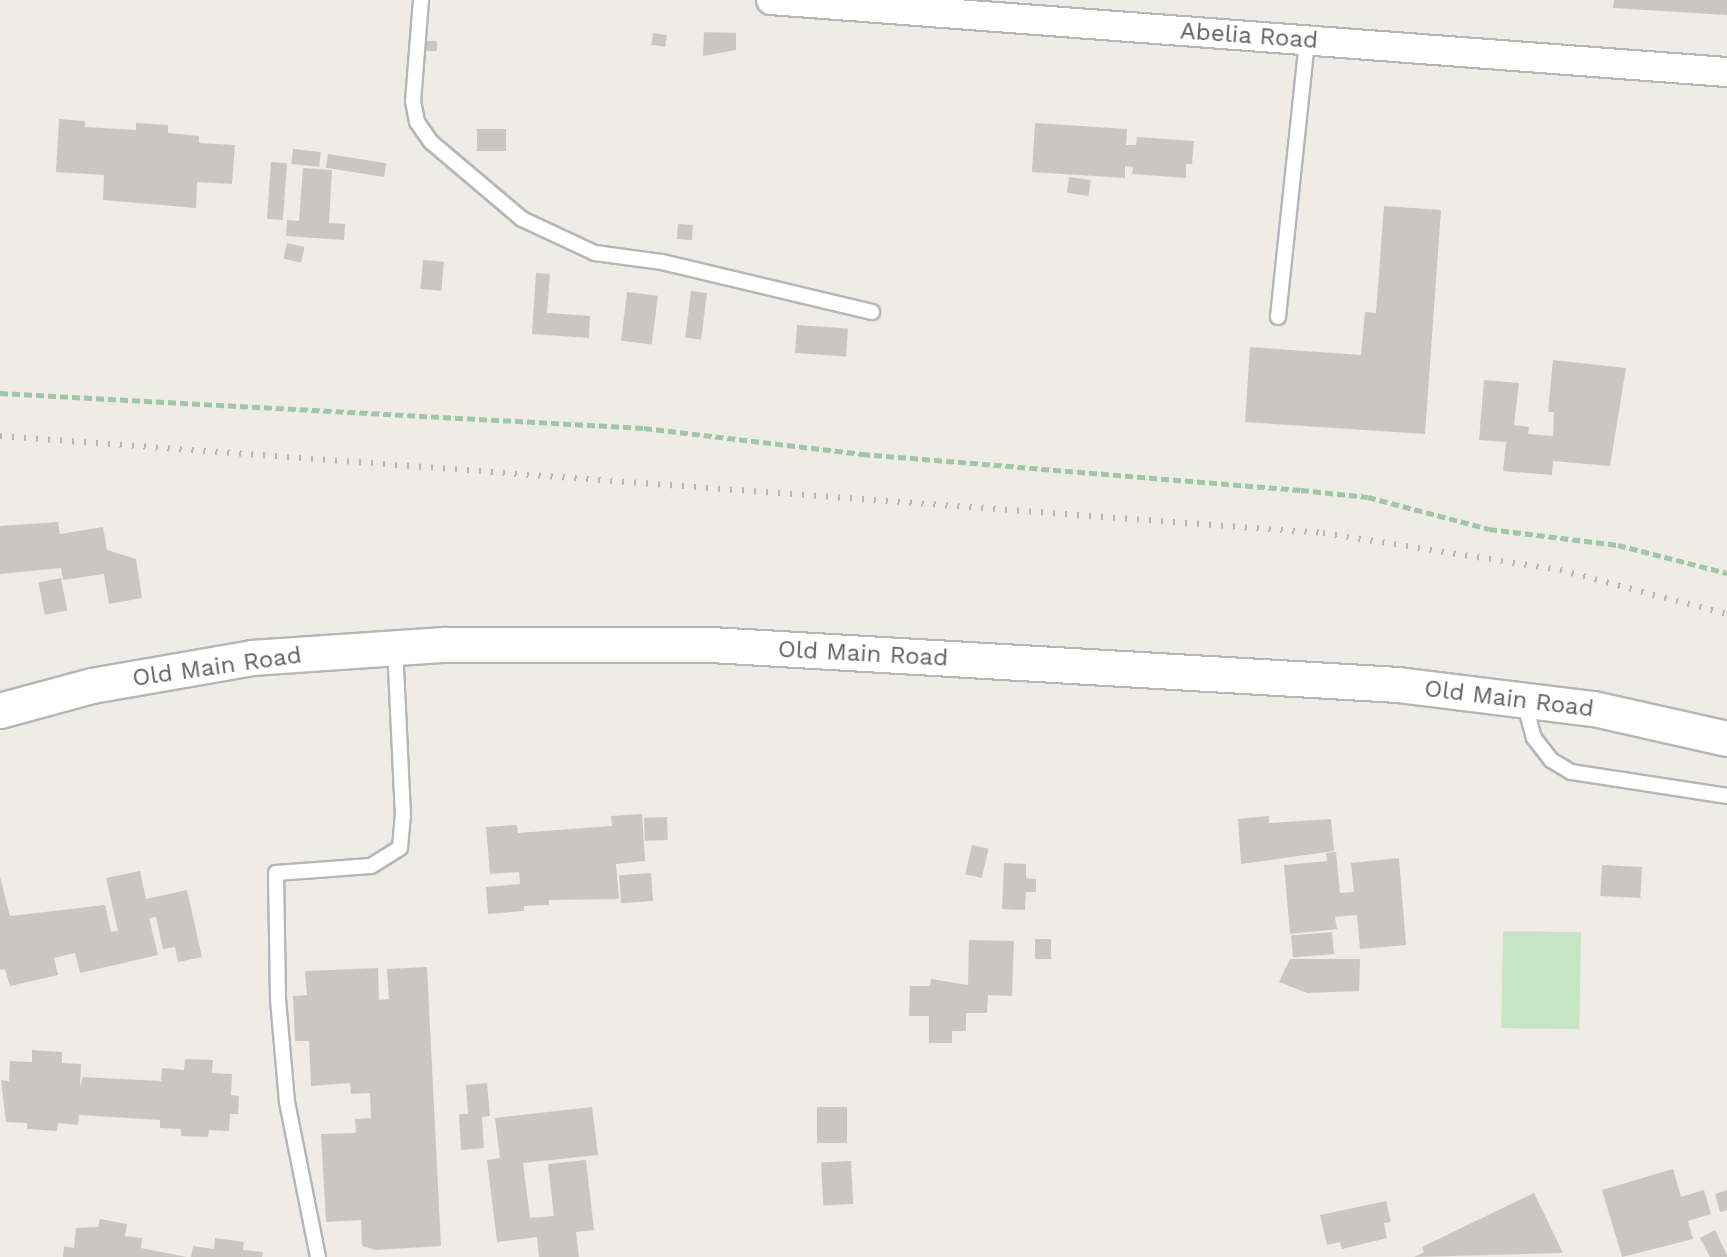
<!DOCTYPE html>
<style>
body{margin:0}
#map{position:relative;width:1727px;height:1257px;overflow:hidden;background:#efece6;font-family:"Work Sans",sans-serif}
div>[style]{position:absolute}
[style*='--x']{left:calc(var(--x)*1px);top:calc(var(--y)*1px);width:calc(var(--w)*1px);rotate:calc(var(--a)*1deg)}
.green>*{inset:0;background:#c6e5c4;transform-origin:0 0}
.building>*{inset:0;background:#cac7c2;transform-origin:0 0}
.path>*{height:5px;margin-top:-2.5px;transform-origin:0;background:repeating-linear-gradient(90deg,#9ec6a7 0 8px,transparent 0 12px)}
.roads{filter:drop-shadow(2px 0 #b3b6ba) drop-shadow(-2px 0 #b3b6ba) drop-shadow(0 2px #b3b6ba) drop-shadow(0 -2px #b3b6ba)}
.service>*{height:14px;margin:-7px;padding:0 7px;transform-origin:7px;border-radius:7px;background:#fff}
.minor>*{height:28px;margin:-14px;padding:0 14px;transform-origin:14px;border-radius:14px;background:#fff}
.tertiary>*{height:34px;margin:-17px;padding:0 17px;transform-origin:17px;border-radius:17px;background:#fff}
.rail>*{height:6px;margin-top:-3px;transform-origin:0;background:repeating-linear-gradient(90deg,#b4b5b5 0 2px,transparent 0 12px)}
span{translate:-50% -50%;white-space:nowrap;text-align:center;line-height:1.15;-webkit-text-stroke:8px #fff;paint-order:stroke}
.street-label{font-size:24px;color:#5e6165}
</style>
<div id="map">
<div class="green">
<div style="left:1503px;top:931px;width:78px;height:97px;rotate:1deg"></div>
</div>
<div class="building">
<div style="clip-path:polygon(1614px 0,1727px 0,1727px 15px,1613px 8px)"></div>
<div style="clip-path:polygon(704px 32px,736px 33px,736px 50px,703px 56px)"></div>
<div style="left:653px;top:33px;width:14px;height:12px;rotate:8deg"></div>
<div style="left:426px;top:41px;width:11px;height:10px"></div>
<div style="clip-path:polygon(59px 119px,85px 121px,85px 127px,136px 130px,136px 123px,168px 125px,168px 133px,199px 136px,199px 143px,235px 145px,232px 184px,197px 182px,196px 208px,103px 200px,104px 175px,56px 172px)"></div>
<div style="clip-path:polygon(1035px 123px,1127px 129px,1126px 145px,1136px 145px,1137px 137px,1194px 141px,1192px 164px,1186px 164px,1186px 178px,1132px 174px,1133px 167px,1125px 166px,1125px 178px,1032px 172px)"></div>
<div style="left:477px;top:129px;width:29px;height:22px"></div>
<div style="left:293px;top:149px;width:28px;height:15px;rotate:6deg"></div>
<div style="left:328px;top:154px;width:59px;height:14px;rotate:9deg"></div>
<div style="left:271px;top:162px;width:16px;height:57px;rotate:4deg"></div>
<div style="clip-path:polygon(303px 168px,332px 170px,329px 223px,345px 224px,344px 240px,286px 236px,287px 220px,299px 221px)"></div>
<div style="left:1069px;top:177px;width:22px;height:16px;rotate:8deg"></div>
<div style="clip-path:polygon(1384px 206px,1441px 210px,1425px 434px,1245px 422px,1250px 347px,1361px 355px,1365px 312px,1376px 313px)"></div>
<div style="left:678px;top:224px;width:15px;height:15px;rotate:4deg"></div>
<div style="left:287px;top:243px;width:18px;height:16px;rotate:13deg"></div>
<div style="left:423px;top:260px;width:21px;height:29px;rotate:5deg"></div>
<div style="clip-path:polygon(536px 273px,550px 274px,547px 313px,590px 316px,589px 338px,532px 334px)"></div>
<div style="left:691px;top:291px;width:16px;height:47px;rotate:7deg"></div>
<div style="left:627px;top:292px;width:31px;height:49px;rotate:7deg"></div>
<div style="left:797px;top:325px;width:51px;height:28px;rotate:4deg"></div>
<div style="clip-path:polygon(1553px 360px,1626px 368px,1610px 466px,1553px 461px,1552px 475px,1503px 471px,1506px 442px,1479px 440px,1484px 380px,1519px 383px,1514px 425px,1529px 427px,1528px 434px,1553px 436px,1554px 412px,1548px 412px)"></div>
<div style="clip-path:polygon(58px 522px,60px 534px,103px 527px,107px 550px,136px 559px,142px 598px,109px 604px,104px 574px,63px 580px,61px 568px,0 574px,0 526px)"></div>
<div style="left:61px;top:578px;width:33px;height:23px;rotate:79deg"></div>
<div style="clip-path:polygon(642px 814px,645px 861px,616px 864px,619px 899px,549px 900px,549px 905px,524px 906px,524px 911px,488px 914px,486px 887px,520px 884px,519px 872px,490px 874px,486px 827px,517px 825px,518px 833px,612px 826px,611px 816px)"></div>
<div style="clip-path:polygon(1269px 816px,1269px 823px,1331px 819px,1334px 851px,1241px 864px,1238px 819px)"></div>
<div style="left:667px;top:817px;width:23px;height:23px;rotate:88deg"></div>
<div style="left:972px;top:845px;width:17px;height:30px;rotate:13deg"></div>
<div style="clip-path:polygon(1336px 852px,1340px 893px,1354px 892px,1351px 863px,1399px 858px,1406px 945px,1360px 949px,1357px 915px,1335px 917px,1337px 929px,1290px 934px,1284px 865px,1327px 861px,1326px 853px)"></div>
<div style="clip-path:polygon(1004px 863px,1026px 864px,1026px 878px,1036px 879px,1036px 892px,1026px 892px,1025px 910px,1002px 909px)"></div>
<div style="left:1602px;top:865px;width:40px;height:31px;rotate:3deg"></div>
<div style="clip-path:polygon(140px 871px,146px 899px,187px 890px,202px 957px,178px 962px,175px 947px,163px 949px,156px 917px,149px 918px,158px 955px,80px 973px,75px 953px,54px 958px,58px 975px,10px 986px,5px 969px,0 970px,0 877px,10px 916px,105px 905px,111px 932px,118px 931px,106px 878px)"></div>
<div style="left:651px;top:873px;width:28px;height:32px;rotate:86deg"></div>
<div style="left:1332px;top:932px;width:22px;height:41px;rotate:85deg"></div>
<div style="left:1035px;top:939px;width:16px;height:20px"></div>
<div style="clip-path:polygon(969px 940px,1014px 941px,1012px 996px,988px 995px,987px 1013px,966px 1013px,966px 1031px,952px 1031px,952px 1043px,929px 1043px,929px 1016px,909px 1016px,910px 986px,930px 986px,931px 979px,968px 985px)"></div>
<div style="clip-path:polygon(1290px 959px,1360px 959px,1359px 991px,1307px 993px,1279px 982px)"></div>
<div style="clip-path:polygon(427px 967px,441px 1246px,376px 1250px,362px 1246px,361px 1220px,326px 1222px,321px 1134px,356px 1133px,355px 1119px,371px 1118px,370px 1093px,351px 1094px,350px 1083px,311px 1086px,309px 1041px,295px 1041px,293px 996px,307px 995px,305px 971px,378px 968px,379px 1000px,389px 999px,387px 969px)"></div>
<div style="clip-path:polygon(32px 1050px,62px 1052px,62px 1063px,81px 1064px,80px 1087px,83px 1077px,161px 1081px,162px 1068px,184px 1070px,185px 1059px,213px 1060px,212px 1073px,232px 1074px,231px 1095px,239px 1096px,238px 1114px,230px 1114px,229px 1131px,209px 1130px,208px 1137px,181px 1136px,181px 1129px,160px 1128px,160px 1120px,79px 1115px,78px 1125px,58px 1123px,57px 1131px,27px 1129px,27px 1123px,6px 1122px,1px 1080px,9px 1081px,10px 1061px,32px 1062px)"></div>
<div style="clip-path:polygon(487px 1083px,490px 1116px,482px 1117px,484px 1148px,461px 1150px,459px 1114px,468px 1114px,466px 1085px)"></div>
<div style="clip-path:polygon(592px 1107px,598px 1155px,523px 1163px,530px 1218px,554px 1216px,548px 1164px,586px 1160px,594px 1230px,576px 1232px,579px 1257px,539px 1257px,537px 1237px,497px 1242px,487px 1160px,500px 1158px,495px 1118px)"></div>
<div style="left:817px;top:1107px;width:30px;height:36px"></div>
<div style="left:851px;top:1161px;width:43px;height:30px;rotate:87deg"></div>
<div style="clip-path:polygon(1673px 1169px,1681px 1197px,1704px 1190px,1711px 1214px,1688px 1221px,1693px 1239px,1622px 1257px,1602px 1190px)"></div>
<div style="clip-path:polygon(1727px 1190px,1727px 1210px,1720px 1212px,1715px 1194px)"></div>
<div style="clip-path:polygon(1534px 1193px,1563px 1253px,1414px 1257px,1424px 1252px,1422px 1247px)"></div>
<div style="clip-path:polygon(1386px 1201px,1391px 1222px,1384px 1223px,1387px 1238px,1342px 1249px,1340px 1242px,1327px 1245px,1320px 1215px)"></div>
<div style="clip-path:polygon(100px 1219px,127px 1224px,125px 1236px,142px 1238px,141px 1248px,187px 1257px,63px 1257px,64px 1246px,74px 1248px,76px 1228px,98px 1227px)"></div>
<div style="clip-path:polygon(1715px 1230px,1727px 1255px,1727px 1257px,1710px 1257px,1700px 1238px)"></div>
<div style="clip-path:polygon(215px 1238px,244px 1242px,243px 1250px,263px 1252px,262px 1257px,191px 1257px,193px 1246px,214px 1249px)"></div>
</div>
<div class="path">
<div style="--x:0;--y:393;--w:645;--a:3.11"></div>
<div style="--x:644;--y:428;--w:220;--a:6.8"></div>
<div style="--x:862;--y:454;--w:440;--a:4.7"></div>
<div style="--x:1301;--y:490;--w:67;--a:6"></div>
<div style="--x:1368;--y:497;--w:125;--a:14.8"></div>
<div style="--x:1489;--y:529;--w:130;--a:7.1"></div>
<div style="--x:1618;--y:545;--w:113;--a:14.4"></div>
</div>
<div class="roads">
<div class="service">
<div style="--x:421;--y:0;--w:101;--a:94.5"></div>
<div style="--x:413;--y:101;--w:21;--a:79"></div>
<div style="--x:417;--y:122;--w:24;--a:55"></div>
<div style="--x:431;--y:142;--w:119;--a:40.2"></div>
<div style="--x:522;--y:219;--w:81;--a:25"></div>
<div style="--x:595;--y:253;--w:68;--a:7.7"></div>
<div style="--x:662;--y:262;--w:216;--a:13.4"></div>
<div style="--x:1278;--y:317;--w:278;--a:-84"></div>
<div style="--x:1524;--y:701;--w:38;--a:75"></div>
<div style="--x:1534;--y:738;--w:28;--a:52"></div>
<div style="--x:1551;--y:760;--w:23;--a:31"></div>
<div style="--x:1571;--y:772;--w:158;--a:8.7"></div>
<div style="--x:318;--y:1257;--w:158;--a:-101.3"></div>
<div style="--x:287;--y:1102;--w:103;--a:-95"></div>
<div style="--x:278;--y:999;--w:126;--a:-90.9"></div>
<div style="--x:276;--y:873;--w:95;--a:-4.2"></div>
<div style="--x:371;--y:866;--w:34;--a:-32"></div>
<div style="--x:400;--y:848;--w:32;--a:-85"></div>
<div style="--x:403;--y:816;--w:167;--a:-92.7"></div>
</div>
<div class="minor">
<div style="--x:771;--y:0;--w:959;--a:4.31"></div>
</div>
<div class="tertiary">
<div style="--x:0;--y:711;--w:95;--a:-15.2"></div>
<div style="--x:92;--y:686;--w:162;--a:-9.9"></div>
<div style="--x:252;--y:658;--w:193;--a:-3.9"></div>
<div style="--x:445;--y:645;--w:266;--a:0"></div>
<div style="--x:711;--y:645;--w:688;--a:3.33"></div>
<div style="--x:1398;--y:685;--w:197;--a:7"></div>
<div style="--x:1594;--y:709;--w:136;--a:12.7"></div>
</div>
</div>
<div class="rail">
<div style="--x:0;--y:436;--w:1327;--a:4.19"></div>
<div style="--x:1323;--y:533;--w:240;--a:8.9"></div>
<div style="--x:1560;--y:570;--w:173;--a:14.8"></div>
</div>
<div class="street-label">
<span style="left:1249px;top:36px;rotate:4deg">Abelia Road</span>
<span style="left:863px;top:654px;rotate:3deg">Old Main Road</span>
<span style="left:217px;top:667px;rotate:-8deg">Old Main Road</span>
<span style="left:1509px;top:699px;rotate:7deg">Old Main Road</span>
</div>
</div>
